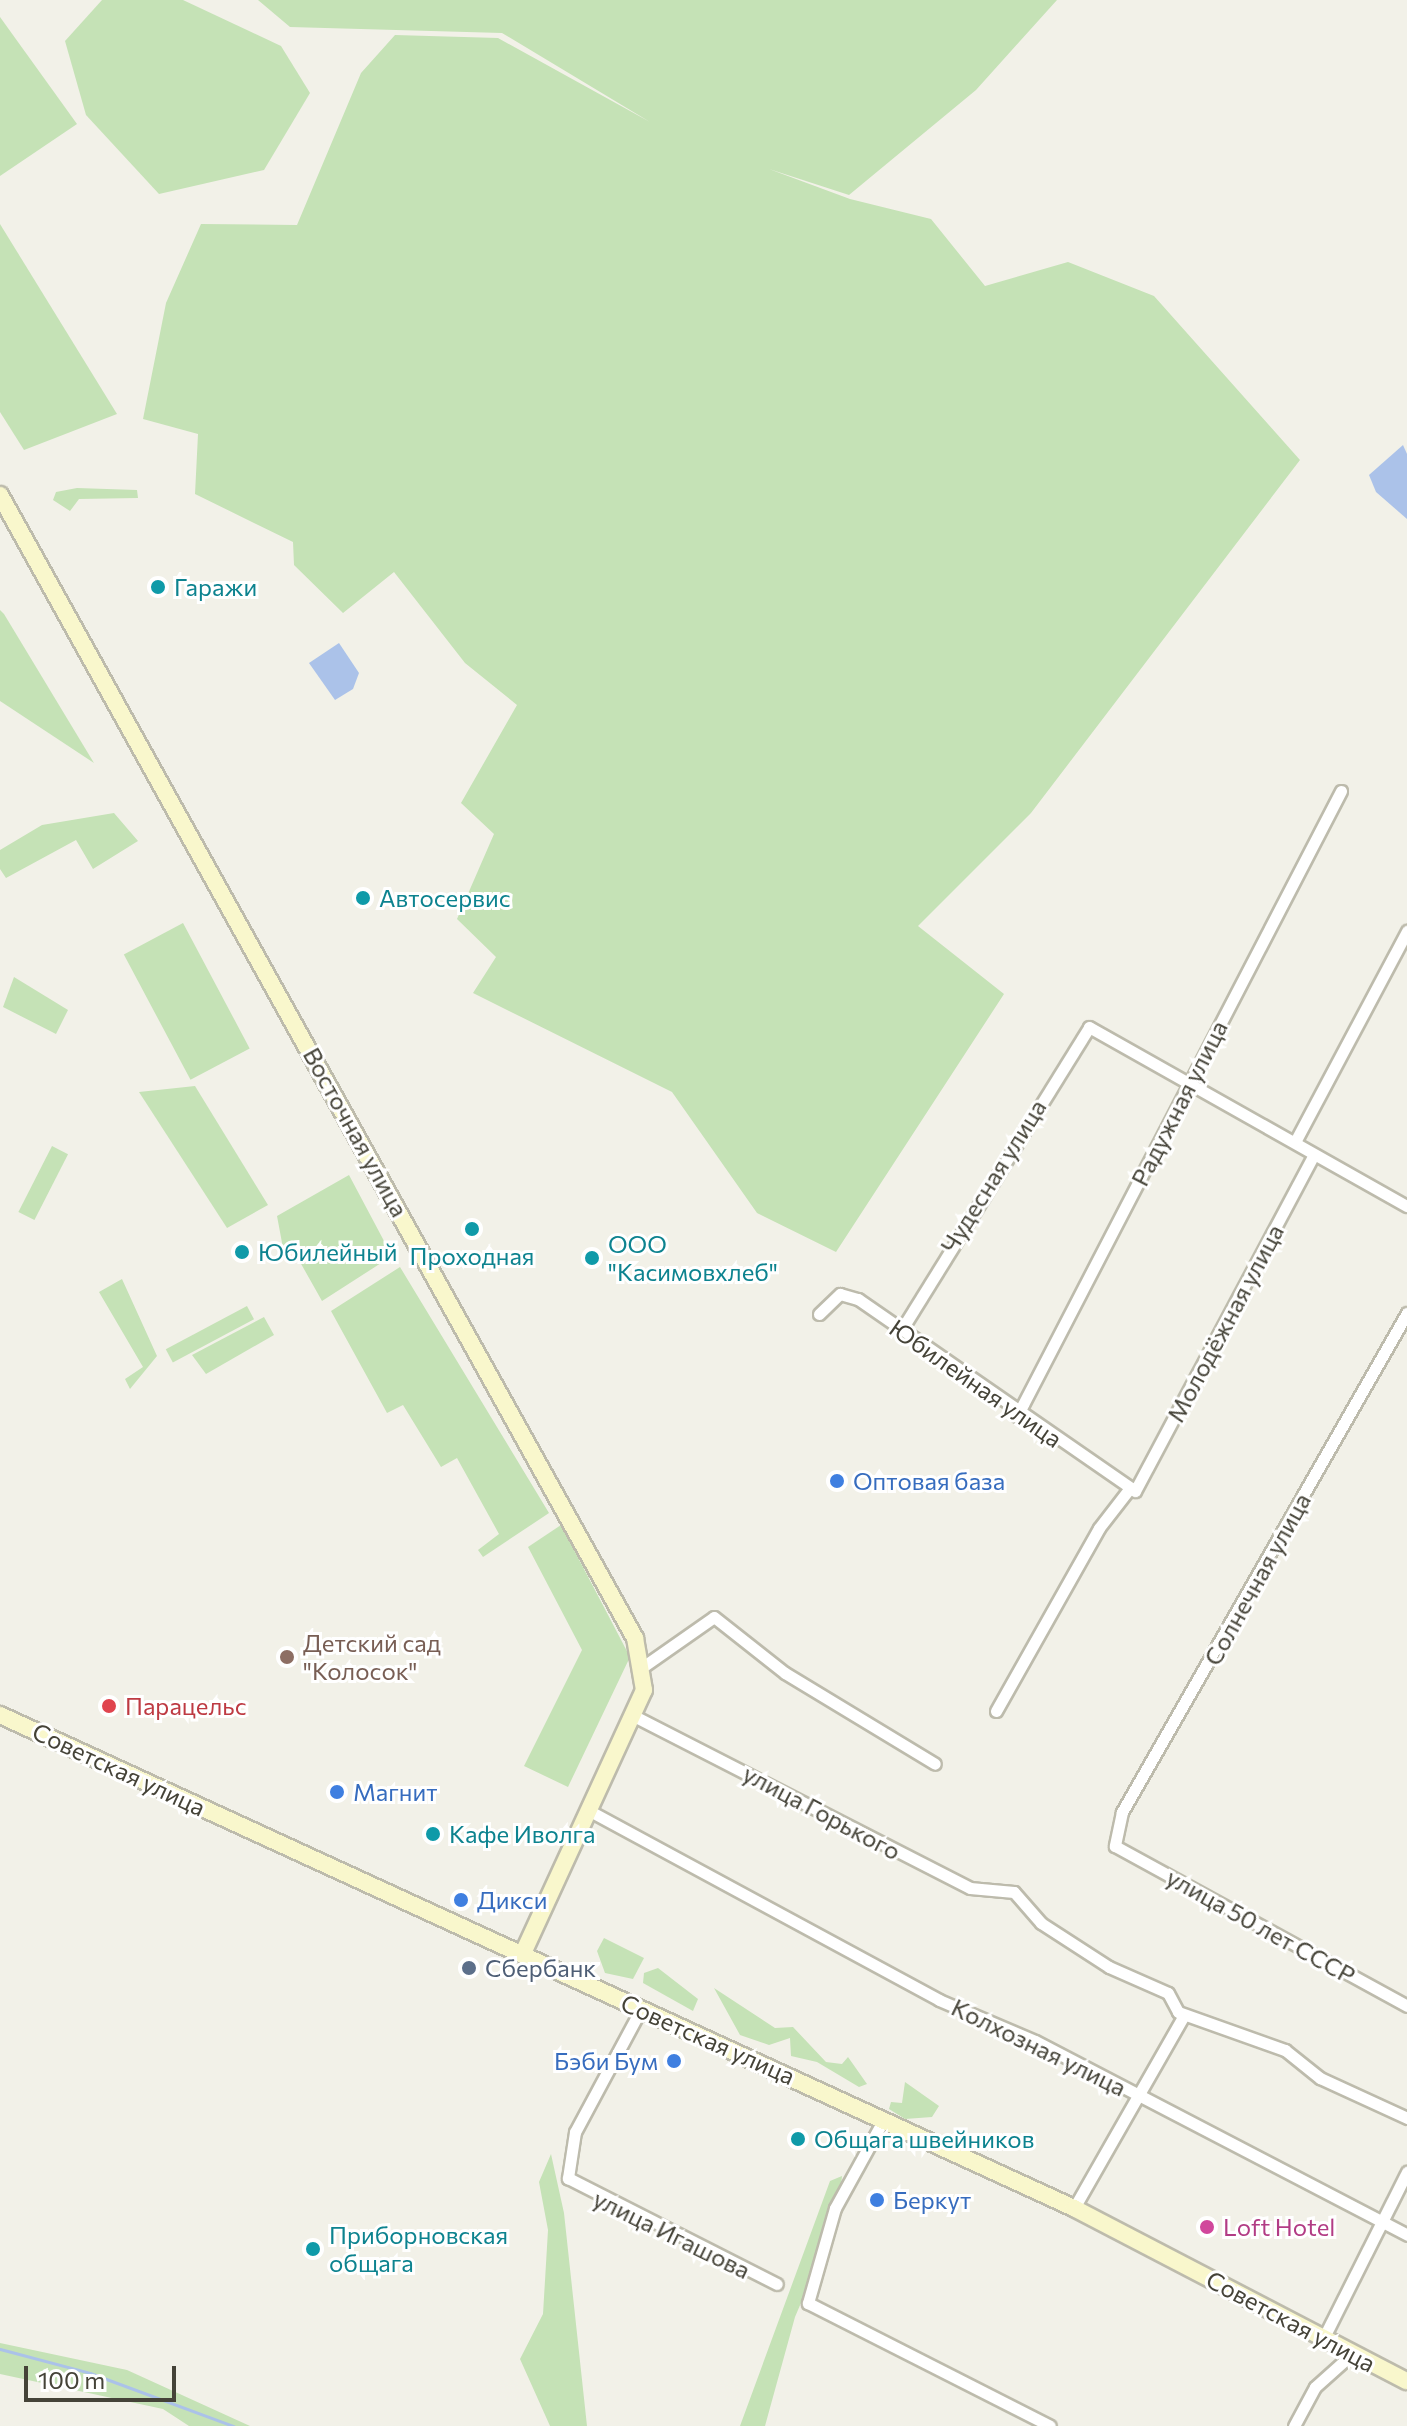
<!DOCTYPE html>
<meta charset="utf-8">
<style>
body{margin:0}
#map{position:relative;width:1407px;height:2426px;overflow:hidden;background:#f2f1e8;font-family:Commissioner,sans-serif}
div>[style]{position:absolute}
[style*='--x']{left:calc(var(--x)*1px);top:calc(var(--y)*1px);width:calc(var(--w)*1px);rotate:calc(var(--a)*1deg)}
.green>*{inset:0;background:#c5e2b6;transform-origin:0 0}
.water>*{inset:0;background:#abc2e9}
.stream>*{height:3px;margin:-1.5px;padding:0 1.5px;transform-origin:1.5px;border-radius:1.5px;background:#abc2e9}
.roads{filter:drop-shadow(2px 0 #bdbbac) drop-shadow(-2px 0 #bdbbac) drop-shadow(0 2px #bdbbac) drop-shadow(0 -2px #bdbbac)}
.street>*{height:11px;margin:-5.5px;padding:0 5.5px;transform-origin:5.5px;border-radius:5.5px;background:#fff}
.secondary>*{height:16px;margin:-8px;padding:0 8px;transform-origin:8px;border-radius:8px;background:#f9f7cc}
.dots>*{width:22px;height:22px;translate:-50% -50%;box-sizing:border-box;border:4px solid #fff;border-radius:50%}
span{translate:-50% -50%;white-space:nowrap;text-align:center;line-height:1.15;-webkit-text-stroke:6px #fff;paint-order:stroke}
.culture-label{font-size:24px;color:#0d838f}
.left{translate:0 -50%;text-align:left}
.street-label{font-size:24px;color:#454338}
.shop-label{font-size:24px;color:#366cbe}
.right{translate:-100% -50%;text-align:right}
.education-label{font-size:24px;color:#785e54}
.health-label{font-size:24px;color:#be3a42}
.service-label{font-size:24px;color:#4e5e75}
.hotel-label{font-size:24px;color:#b23c85}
.scale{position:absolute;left:24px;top:2366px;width:152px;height:36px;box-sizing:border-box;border:4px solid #454338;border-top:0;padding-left:10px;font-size:24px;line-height:28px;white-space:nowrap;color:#454338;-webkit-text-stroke:6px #fff;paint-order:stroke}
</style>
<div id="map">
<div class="green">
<div style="clip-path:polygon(102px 0,183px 0,281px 46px,310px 93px,264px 170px,159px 194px,86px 115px,65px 41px)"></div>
<div style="clip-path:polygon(258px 0,1057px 0,976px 90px,849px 195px,769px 169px,850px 199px,931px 219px,985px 286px,1068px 262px,1154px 296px,1300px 460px,1031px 813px,918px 926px,1004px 994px,836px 1252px,757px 1213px,672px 1092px,473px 993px,496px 957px,457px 919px,494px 834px,461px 803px,517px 705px,465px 663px,394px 572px,343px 613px,294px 565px,293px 542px,195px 494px,198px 434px,143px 419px,166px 303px,201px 224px,297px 225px,361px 73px,395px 35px,498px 38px,650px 122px,502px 33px,290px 27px)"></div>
<div style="clip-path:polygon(0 17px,77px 124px,0 176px)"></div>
<div style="clip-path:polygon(0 224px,117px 414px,24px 450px,0 412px)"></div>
<div style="clip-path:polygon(77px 488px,137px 490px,138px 498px,79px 499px,70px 511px,53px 500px,56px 492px)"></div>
<div style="clip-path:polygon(0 610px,4px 614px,94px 763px,0 701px)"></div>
<div style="clip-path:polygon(114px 813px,138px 841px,93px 869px,76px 840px,6px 878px,0 869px,0 850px,42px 825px)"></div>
<div style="left:183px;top:923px;width:142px;height:67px;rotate:62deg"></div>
<div style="clip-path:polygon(14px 977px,68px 1010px,56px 1034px,3px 1007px)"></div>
<div style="clip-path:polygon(195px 1086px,268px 1205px,227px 1228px,139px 1092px)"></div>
<div style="left:52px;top:1146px;width:18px;height:74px;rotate:27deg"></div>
<div style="clip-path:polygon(349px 1175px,392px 1256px,322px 1301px,291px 1246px,283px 1248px,277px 1216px)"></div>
<div style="clip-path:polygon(400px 1267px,549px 1513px,483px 1557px,478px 1550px,499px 1534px,457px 1458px,441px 1467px,403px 1405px,387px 1413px,331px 1311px)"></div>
<div style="clip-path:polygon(122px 1279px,157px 1356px,130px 1389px,125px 1379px,143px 1367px,99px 1292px)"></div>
<div style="left:247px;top:1306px;width:15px;height:92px;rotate:62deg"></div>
<div style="clip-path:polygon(264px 1317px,274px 1335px,206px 1374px,192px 1355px)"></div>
<div style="clip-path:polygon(561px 1525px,630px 1657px,568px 1787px,524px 1766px,582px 1650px,528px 1547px)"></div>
<div style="clip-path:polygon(604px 1938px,644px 1958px,633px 1979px,605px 1973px,597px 1951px)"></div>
<div style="clip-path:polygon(658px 1968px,698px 1999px,693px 2011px,643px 1983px,644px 1973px)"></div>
<div style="clip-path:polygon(714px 1988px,775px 2028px,793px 2027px,826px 2062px,842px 2064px,848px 2057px,867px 2084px,859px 2087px,817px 2062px,791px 2056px,790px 2038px,769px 2045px,740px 2035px)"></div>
<div style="clip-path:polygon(905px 2082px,939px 2106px,932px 2117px,905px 2119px,889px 2109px,891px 2102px,902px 2103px)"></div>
<div style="clip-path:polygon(551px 2154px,564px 2213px,587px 2426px,550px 2426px,520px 2359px,543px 2314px,548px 2230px,539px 2182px)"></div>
<div style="clip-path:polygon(842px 2176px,838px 2216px,795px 2317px,765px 2426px,740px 2426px,830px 2181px)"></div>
<div style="clip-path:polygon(0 2343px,127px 2370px,250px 2426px,189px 2426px,163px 2409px,0 2374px)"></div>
</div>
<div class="water">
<div style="clip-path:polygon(1403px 445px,1407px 454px,1407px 519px,1376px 492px,1369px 475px)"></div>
<div style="clip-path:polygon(339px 643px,359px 673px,353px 689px,335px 700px,309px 663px)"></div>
</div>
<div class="stream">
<div style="--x:0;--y:2349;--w:93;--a:14.9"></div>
<div style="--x:90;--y:2373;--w:153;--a:20.3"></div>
</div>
<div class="roads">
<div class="street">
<div style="--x:1296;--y:1140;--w:237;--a:-62"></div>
<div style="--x:1407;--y:1313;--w:575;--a:119.73"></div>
<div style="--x:1122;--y:1812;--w:35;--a:102"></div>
<div style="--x:1115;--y:1846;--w:333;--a:28.7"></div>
<div style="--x:819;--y:1314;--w:29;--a:-44"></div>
<div style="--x:840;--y:1294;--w:19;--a:16"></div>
<div style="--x:858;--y:1299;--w:337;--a:34.7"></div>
<div style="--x:1135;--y:1491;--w:381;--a:-62"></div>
<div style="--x:902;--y:1329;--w:355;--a:-58.2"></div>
<div style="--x:1089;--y:1027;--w:365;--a:29.4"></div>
<div style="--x:1017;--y:1416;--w:704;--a:-62.6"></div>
<div style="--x:644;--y:1666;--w:85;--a:-35"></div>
<div style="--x:714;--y:1617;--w:90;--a:38.3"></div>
<div style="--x:785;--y:1673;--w:175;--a:31.2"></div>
<div style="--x:996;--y:1711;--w:210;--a:-60.6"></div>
<div style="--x:1099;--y:1528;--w:51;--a:-52.2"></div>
<div style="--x:634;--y:1716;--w:377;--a:27.1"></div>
<div style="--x:970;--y:1888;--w:44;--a:5.2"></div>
<div style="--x:1014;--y:1892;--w:41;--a:48.9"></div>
<div style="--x:1041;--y:1923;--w:81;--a:32.9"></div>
<div style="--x:1109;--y:1967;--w:64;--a:23.8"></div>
<div style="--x:1168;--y:1993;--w:21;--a:62"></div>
<div style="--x:1178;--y:2012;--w:114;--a:19.6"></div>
<div style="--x:1285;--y:2050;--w:45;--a:38.7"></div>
<div style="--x:1320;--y:2078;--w:96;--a:24.7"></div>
<div style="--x:588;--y:1810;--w:399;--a:28.4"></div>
<div style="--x:939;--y:2000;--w:104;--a:23.1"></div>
<div style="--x:1035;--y:2041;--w:420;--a:27.5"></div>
<div style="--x:641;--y:2009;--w:140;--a:118.2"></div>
<div style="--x:575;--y:2132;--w:47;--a:98.7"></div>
<div style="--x:568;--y:2178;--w:234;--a:26.9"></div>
<div style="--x:884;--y:2119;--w:102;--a:118.8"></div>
<div style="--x:835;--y:2208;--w:99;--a:105.9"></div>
<div style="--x:808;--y:2303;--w:271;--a:26.9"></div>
<div style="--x:1074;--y:2208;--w:222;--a:-60.3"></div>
<div style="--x:1324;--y:2337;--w:185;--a:-63.3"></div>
<div style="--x:1294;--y:2426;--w:44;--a:-61.7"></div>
<div style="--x:1315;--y:2387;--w:51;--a:-41.8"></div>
</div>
<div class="secondary">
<div style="--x:0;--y:495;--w:1308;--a:60.95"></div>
<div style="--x:635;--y:1638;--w:53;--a:80.2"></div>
<div style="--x:644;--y:1690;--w:289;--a:114.7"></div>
<div style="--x:0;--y:1715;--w:1182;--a:24.66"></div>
<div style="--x:1074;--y:2208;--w:375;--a:27.5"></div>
</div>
</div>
<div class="dots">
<div style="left:158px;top:587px;background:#0f9aa8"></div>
<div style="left:363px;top:898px;background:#0f9aa8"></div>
<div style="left:472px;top:1229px;background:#0f9aa8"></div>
<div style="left:242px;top:1252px;background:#0f9aa8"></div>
<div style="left:592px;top:1258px;background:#0f9aa8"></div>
<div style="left:837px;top:1481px;background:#3f7fe0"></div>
<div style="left:287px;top:1657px;background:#8d6e63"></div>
<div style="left:109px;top:1706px;background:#e0444e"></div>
<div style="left:337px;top:1792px;background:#3f7fe0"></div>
<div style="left:433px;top:1834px;background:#0f9aa8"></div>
<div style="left:461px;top:1900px;background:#3f7fe0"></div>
<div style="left:469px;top:1968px;background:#5c6f8a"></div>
<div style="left:674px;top:2061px;background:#3f7fe0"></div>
<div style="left:798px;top:2139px;background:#0f9aa8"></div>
<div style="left:877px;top:2200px;background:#3f7fe0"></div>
<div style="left:1207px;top:2227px;background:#d1479c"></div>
<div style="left:313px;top:2249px;background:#0f9aa8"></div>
</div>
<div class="culture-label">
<span class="left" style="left:174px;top:587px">Гаражи</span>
<span class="left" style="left:379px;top:898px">Автосервис</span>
<span class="left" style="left:608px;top:1258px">ООО<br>"Касимовхлеб"</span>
<span class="left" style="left:258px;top:1252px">Юбилейный</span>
<span style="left:472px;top:1256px">Проходная</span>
<span class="left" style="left:449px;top:1834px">Кафе Иволга</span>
<span class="left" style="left:814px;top:2139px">Общага швейников</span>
<span class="left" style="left:329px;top:2249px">Приборновская<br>общага</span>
</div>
<div class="street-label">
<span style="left:1179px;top:1103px;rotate:-63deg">Радужная улица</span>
<span style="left:356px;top:1132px;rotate:61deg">Восточная улица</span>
<span style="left:993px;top:1176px;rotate:-58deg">Чудесная улица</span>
<span style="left:1225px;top:1323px;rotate:-62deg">Молодёжная улица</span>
<span style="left:976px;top:1383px;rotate:35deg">Юбилейная улица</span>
<span style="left:1257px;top:1579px;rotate:-61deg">Солнечная улица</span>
<span style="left:119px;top:1769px;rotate:25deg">Советская улица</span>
<span style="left:822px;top:1812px;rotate:28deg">улица Горького</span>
<span style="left:1261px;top:1926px;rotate:29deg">улица 50 лет СССР</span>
<span style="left:708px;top:2039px;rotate:24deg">Советская улица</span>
<span style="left:1039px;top:2047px;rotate:26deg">Колхозная улица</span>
<span style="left:672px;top:2234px;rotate:26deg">улица Игашова</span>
<span style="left:1291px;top:2321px;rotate:28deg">Советская улица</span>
</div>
<div class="shop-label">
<span class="left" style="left:853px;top:1481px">Оптовая база</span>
<span class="left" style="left:353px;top:1792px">Магнит</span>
<span class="left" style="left:477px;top:1900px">Дикси</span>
<span class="right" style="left:658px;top:2061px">Бэби Бум</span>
<span class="left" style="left:893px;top:2200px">Беркут</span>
</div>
<div class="education-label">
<span class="left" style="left:303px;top:1657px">Детский сад<br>"Колосок"</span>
</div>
<div class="health-label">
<span class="left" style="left:125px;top:1706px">Парацельс</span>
</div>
<div class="service-label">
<span class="left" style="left:485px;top:1968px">Сбербанк</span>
</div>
<div class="hotel-label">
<span class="left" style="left:1223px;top:2227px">Loft Hotel</span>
</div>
<div class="scale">100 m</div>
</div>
